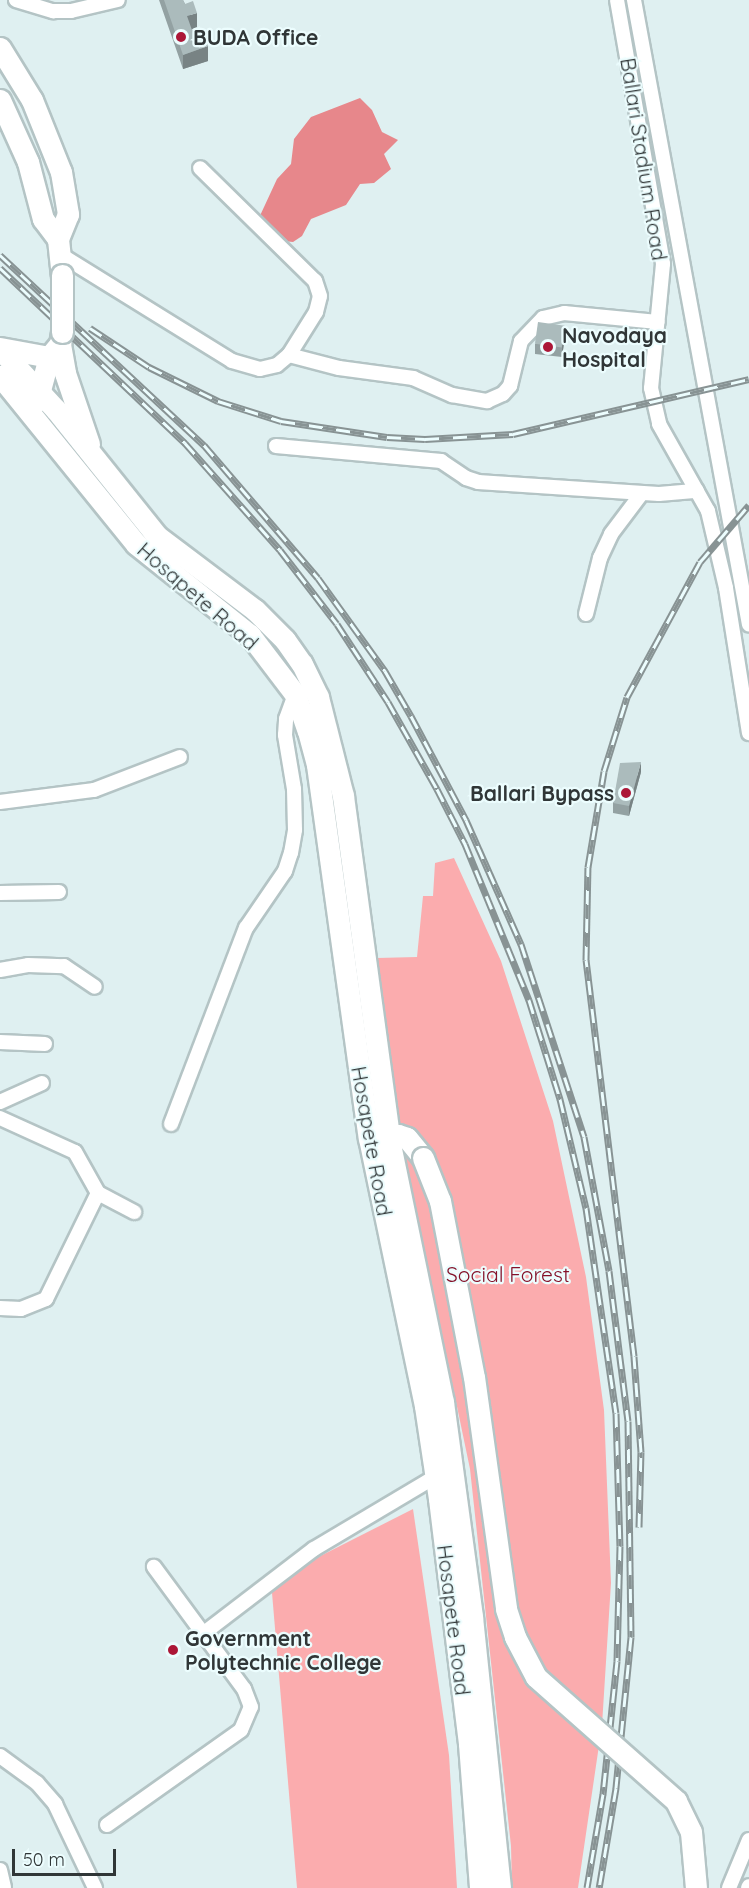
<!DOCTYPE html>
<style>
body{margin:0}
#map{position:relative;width:749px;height:1888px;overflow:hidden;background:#dff0f1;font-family:Quicksand,sans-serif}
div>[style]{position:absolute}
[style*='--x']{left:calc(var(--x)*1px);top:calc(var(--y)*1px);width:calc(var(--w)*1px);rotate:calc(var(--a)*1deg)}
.green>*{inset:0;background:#fbacae}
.water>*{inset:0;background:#e7878b}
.roads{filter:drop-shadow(2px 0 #b4c4c5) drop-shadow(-2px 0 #b4c4c5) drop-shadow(0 2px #b4c4c5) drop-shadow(0 -2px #b4c4c5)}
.minor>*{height:14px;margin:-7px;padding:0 7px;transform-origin:7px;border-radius:7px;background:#fff}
.highway>*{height:21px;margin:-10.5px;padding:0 10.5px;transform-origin:10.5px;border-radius:10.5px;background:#fff}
.rail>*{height:7px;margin-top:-3.5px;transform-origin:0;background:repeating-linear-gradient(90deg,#ecfdfe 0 14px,#889394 0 28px);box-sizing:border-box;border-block:2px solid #889394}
.bridges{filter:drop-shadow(2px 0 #b4c4c5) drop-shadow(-2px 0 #b4c4c5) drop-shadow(0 2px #b4c4c5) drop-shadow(0 -2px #b4c4c5)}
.highway-bridge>*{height:21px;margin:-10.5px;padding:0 10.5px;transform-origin:10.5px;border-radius:10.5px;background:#fff}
.wall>*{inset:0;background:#93a1a2}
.shaded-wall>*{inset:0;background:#788384}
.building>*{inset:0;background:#abbbbc;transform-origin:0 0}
.dots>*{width:16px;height:16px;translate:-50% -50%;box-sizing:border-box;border:3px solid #ecfdfe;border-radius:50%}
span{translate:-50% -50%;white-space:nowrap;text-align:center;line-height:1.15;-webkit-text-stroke:4.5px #ecfdfe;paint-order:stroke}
.poi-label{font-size:21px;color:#303637;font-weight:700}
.left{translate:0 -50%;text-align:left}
.right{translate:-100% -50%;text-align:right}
.street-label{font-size:21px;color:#303637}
.park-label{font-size:21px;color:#851129}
.scale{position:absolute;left:12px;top:1849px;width:104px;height:27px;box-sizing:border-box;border:3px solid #303637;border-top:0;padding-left:8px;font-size:18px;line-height:21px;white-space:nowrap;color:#303637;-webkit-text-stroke:4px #ecfdfe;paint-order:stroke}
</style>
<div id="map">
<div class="green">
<div style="clip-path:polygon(454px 858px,501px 961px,553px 1121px,586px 1277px,604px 1410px,611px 1583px,602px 1725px,578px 1888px,512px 1888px,511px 1846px,470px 1469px,399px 1128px,377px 958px,417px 957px,423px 896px,433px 896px,435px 863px)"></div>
<div style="clip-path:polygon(413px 1509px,449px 1755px,457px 1888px,297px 1888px,271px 1581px)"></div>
</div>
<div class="water">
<div style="clip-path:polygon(360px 98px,372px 110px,382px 132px,398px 140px,384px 154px,391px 169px,374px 183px,360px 184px,346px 205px,311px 219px,302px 236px,293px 242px,274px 240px,258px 220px,277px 179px,291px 164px,294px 139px,311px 117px)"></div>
</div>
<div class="roads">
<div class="minor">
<div style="--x:16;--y:0;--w:39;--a:17"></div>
<div style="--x:53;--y:11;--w:18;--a:0"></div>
<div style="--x:71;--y:11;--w:48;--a:-13.2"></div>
<div style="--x:617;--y:0;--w:268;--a:80.1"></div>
<div style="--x:663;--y:264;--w:125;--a:95.5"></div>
<div style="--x:651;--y:388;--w:37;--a:77"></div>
<div style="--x:659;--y:424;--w:100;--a:60.6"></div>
<div style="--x:708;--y:511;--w:79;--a:76.8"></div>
<div style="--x:726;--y:588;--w:147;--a:81"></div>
<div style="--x:634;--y:0;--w:635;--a:79.57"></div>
<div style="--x:61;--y:255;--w:201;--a:31.8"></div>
<div style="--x:232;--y:361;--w:29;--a:16"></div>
<div style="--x:260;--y:369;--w:17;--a:-13"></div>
<div style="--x:277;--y:365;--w:16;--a:-40"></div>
<div style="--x:289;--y:355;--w:51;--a:-57.9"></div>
<div style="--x:316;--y:312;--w:16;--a:-76"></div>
<div style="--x:320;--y:296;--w:16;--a:-108"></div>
<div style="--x:315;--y:281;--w:161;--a:-135.5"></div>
<div style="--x:289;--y:355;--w:52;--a:14.6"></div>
<div style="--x:339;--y:368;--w:75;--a:7.7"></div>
<div style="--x:413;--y:378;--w:43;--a:23.6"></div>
<div style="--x:452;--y:395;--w:36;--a:10"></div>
<div style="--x:487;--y:401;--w:17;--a:-24"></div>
<div style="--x:503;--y:394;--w:11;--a:-49"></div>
<div style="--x:510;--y:386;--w:46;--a:-76.3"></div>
<div style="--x:521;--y:341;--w:32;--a:-46"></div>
<div style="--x:543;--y:318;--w:22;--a:-13"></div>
<div style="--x:564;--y:313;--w:94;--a:5.5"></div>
<div style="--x:276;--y:446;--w:166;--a:5.2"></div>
<div style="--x:441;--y:461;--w:30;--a:34"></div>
<div style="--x:466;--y:478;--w:13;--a:18"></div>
<div style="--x:478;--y:482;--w:181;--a:3.8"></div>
<div style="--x:659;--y:494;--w:38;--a:-5"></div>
<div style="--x:586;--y:614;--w:58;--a:-76"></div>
<div style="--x:600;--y:558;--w:26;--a:-65"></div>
<div style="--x:611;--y:534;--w:51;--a:-52.9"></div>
<div style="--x:0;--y:802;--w:95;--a:-7.3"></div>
<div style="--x:94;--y:790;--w:92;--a:-21"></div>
<div style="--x:0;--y:893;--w:59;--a:-1"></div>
<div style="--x:0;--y:970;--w:28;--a:-10"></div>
<div style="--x:28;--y:965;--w:36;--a:2"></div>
<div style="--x:64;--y:966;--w:37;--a:34"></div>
<div style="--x:0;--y:1042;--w:45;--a:2.5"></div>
<div style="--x:0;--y:1102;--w:46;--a:-24.3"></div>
<div style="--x:0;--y:1118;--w:82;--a:24.4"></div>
<div style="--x:75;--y:1152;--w:47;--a:60.7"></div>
<div style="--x:98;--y:1193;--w:41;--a:27.8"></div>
<div style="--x:171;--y:1124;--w:210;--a:-69.1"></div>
<div style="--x:246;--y:928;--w:69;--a:-55.6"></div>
<div style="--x:285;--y:871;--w:19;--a:-72"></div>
<div style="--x:291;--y:853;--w:23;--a:-80"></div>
<div style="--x:295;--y:830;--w:41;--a:-91.4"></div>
<div style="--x:294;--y:789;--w:55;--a:-99.5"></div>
<div style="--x:285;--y:735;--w:16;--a:-86"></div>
<div style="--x:286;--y:719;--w:27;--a:-70"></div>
<div style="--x:0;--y:1308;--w:21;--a:3"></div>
<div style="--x:21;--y:1309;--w:27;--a:-22"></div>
<div style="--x:46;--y:1299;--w:118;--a:-63.9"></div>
<div style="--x:204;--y:1633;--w:138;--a:-37.4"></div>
<div style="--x:314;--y:1549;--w:141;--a:-30.8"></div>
<div style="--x:0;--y:1756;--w:46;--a:36.1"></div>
<div style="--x:37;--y:1783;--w:28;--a:49"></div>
<div style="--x:55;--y:1804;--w:93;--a:64.5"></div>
<div style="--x:107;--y:1825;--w:164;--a:-35.3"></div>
<div style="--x:241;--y:1730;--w:25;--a:-67"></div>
<div style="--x:251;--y:1707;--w:19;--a:-111"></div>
<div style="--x:244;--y:1689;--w:152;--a:-126.4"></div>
<div style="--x:0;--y:1870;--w:18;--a:77"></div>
<div style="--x:729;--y:1888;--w:52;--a:-67.4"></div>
<div style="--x:748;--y:1888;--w:2;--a:-63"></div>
</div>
<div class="highway">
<div style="--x:0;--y:48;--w:61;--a:58.4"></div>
<div style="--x:32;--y:100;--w:78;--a:68.1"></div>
<div style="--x:61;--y:172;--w:43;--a:80.5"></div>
<div style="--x:68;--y:214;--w:27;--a:112"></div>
<div style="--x:0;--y:100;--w:68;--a:65.7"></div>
<div style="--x:28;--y:162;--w:59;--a:75.3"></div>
<div style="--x:43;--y:219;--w:25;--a:53"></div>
<div style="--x:58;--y:239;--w:36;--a:84"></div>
<div style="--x:62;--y:332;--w:12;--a:99"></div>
<div style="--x:60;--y:344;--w:29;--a:80"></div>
<div style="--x:65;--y:373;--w:75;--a:71.3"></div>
<div style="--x:0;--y:348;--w:50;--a:10.4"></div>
<div style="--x:0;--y:349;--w:83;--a:47.4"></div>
<div style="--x:56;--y:410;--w:161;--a:51.3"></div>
<div style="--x:157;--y:536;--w:123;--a:37.1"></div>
<div style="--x:255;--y:610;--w:42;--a:45"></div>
<div style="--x:285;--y:640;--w:29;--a:55"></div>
<div style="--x:302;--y:664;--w:37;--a:64"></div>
<div style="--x:318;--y:697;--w:102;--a:75.8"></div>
<div style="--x:343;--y:796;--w:351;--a:82.3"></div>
<div style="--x:390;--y:1144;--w:263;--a:78.4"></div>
<div style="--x:443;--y:1402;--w:217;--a:82.3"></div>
<div style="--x:472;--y:1617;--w:272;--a:84.1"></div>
<div style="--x:0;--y:376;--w:216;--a:51"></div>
<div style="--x:136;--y:544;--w:146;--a:38.6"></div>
<div style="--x:250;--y:635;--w:74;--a:52.7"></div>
<div style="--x:295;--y:694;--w:39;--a:71"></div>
<div style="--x:308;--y:731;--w:35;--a:75"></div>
<div style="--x:317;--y:765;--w:377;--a:82.1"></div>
<div style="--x:369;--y:1138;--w:274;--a:78.2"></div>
<div style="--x:425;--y:1406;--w:94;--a:81.4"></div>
<div style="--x:439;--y:1499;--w:247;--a:83"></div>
<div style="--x:469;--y:1744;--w:144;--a:85.6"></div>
<div style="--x:37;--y:401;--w:46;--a:-74.7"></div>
<div style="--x:49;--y:357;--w:17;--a:-50"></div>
<div style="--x:376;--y:1137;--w:22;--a:-5"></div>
<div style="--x:398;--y:1135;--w:9;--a:18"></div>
<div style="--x:407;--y:1138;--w:26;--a:51"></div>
</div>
</div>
<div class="rail">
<div style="--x:0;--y:255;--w:279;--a:43"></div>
<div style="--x:204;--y:445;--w:175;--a:49.4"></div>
<div style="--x:318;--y:578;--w:115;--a:54.2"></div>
<div style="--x:385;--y:671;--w:52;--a:60"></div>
<div style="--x:411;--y:716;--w:118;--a:62.1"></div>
<div style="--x:466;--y:820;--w:136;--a:66.1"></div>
<div style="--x:521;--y:944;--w:203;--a:71.9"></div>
<div style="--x:584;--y:1137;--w:136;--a:79.4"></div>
<div style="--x:609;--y:1271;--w:151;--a:82.8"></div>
<div style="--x:628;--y:1421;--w:216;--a:89.2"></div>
<div style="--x:631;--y:1637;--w:152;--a:95.7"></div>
<div style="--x:616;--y:1788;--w:101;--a:99.6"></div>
<div style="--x:0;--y:268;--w:255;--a:43.4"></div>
<div style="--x:185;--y:443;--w:143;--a:48.4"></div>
<div style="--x:280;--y:550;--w:93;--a:52.4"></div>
<div style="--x:337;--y:624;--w:93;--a:56.8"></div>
<div style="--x:388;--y:702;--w:100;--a:60.6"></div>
<div style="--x:437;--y:789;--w:62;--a:63"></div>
<div style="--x:465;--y:844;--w:169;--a:67.7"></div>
<div style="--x:529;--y:1000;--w:104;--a:72.6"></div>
<div style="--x:560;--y:1099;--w:112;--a:76.6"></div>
<div style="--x:586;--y:1208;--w:207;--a:81.7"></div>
<div style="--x:616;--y:1413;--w:133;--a:88.3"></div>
<div style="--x:620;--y:1546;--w:115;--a:91.5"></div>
<div style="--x:617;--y:1661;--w:134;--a:96"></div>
<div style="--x:603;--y:1794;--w:95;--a:99.7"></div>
<div style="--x:90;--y:328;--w:71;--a:33.5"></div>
<div style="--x:149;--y:367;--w:77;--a:26.2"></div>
<div style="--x:218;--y:401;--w:66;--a:17.6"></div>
<div style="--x:281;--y:421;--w:107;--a:8.6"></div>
<div style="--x:387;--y:437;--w:38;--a:3"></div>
<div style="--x:425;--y:439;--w:88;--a:-3.3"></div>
<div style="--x:513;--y:434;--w:242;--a:-13.1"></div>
<div style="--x:639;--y:1527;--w:75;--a:-88.5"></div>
<div style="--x:641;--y:1452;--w:96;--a:-94.2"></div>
<div style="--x:634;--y:1356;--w:399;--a:-96.9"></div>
<div style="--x:586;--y:960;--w:93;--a:-88.8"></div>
<div style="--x:588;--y:867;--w:97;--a:-80.5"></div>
<div style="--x:604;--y:771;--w:77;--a:-72.7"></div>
<div style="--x:627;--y:697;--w:153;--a:-61.6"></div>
<div style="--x:700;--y:562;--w:75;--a:-49.3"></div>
</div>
<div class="bridges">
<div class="highway-bridge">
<div style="--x:62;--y:332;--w:57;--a:-90"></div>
<div style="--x:423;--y:1158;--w:46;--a:68.4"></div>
<div style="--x:440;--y:1201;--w:179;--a:79.1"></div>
<div style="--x:474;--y:1377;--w:234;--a:82.1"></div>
<div style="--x:506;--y:1609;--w:29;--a:72"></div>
<div style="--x:515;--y:1637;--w:45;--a:62.3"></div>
<div style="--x:536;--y:1677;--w:187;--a:41.5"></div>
<div style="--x:676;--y:1801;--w:34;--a:64"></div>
<div style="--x:691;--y:1832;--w:56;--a:84.9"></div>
</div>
</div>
<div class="wall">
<div style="clip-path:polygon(159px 0,183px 0,197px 27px,192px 29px,208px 61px,183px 69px)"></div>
<div style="clip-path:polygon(565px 336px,562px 357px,535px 354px,535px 344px)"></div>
<div style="clip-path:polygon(641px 772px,629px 816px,613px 813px,613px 803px)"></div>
</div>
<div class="shaded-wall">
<div style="clip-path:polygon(197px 13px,197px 27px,187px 31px,187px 16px)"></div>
<div style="clip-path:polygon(208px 46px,208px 61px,183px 69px,183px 55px)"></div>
<div style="clip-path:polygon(565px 326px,565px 336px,562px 357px,562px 347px)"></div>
<div style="clip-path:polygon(641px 762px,641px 772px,629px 816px,629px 806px)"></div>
</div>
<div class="building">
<div style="clip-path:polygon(164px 0,183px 0,185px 4px,193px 1px,197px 13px,187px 16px,193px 33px,202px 30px,208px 46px,183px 55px)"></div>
<div style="left:538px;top:322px;width:27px;height:22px;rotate:8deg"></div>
<div style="clip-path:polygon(641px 762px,629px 806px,613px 803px,620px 763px)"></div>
</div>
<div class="dots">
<div style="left:181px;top:37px;background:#ac1737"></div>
<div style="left:548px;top:347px;background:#ac1737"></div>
<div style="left:626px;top:793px;background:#ac1737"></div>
<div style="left:173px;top:1650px;background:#ac1737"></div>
</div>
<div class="poi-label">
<span class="left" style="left:193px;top:37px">BUDA Office</span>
<span class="left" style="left:562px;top:347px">Navodaya<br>Hospital</span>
<span class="right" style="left:614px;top:793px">Ballari Bypass</span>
<span class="left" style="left:185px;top:1650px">Government<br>Polytechnic College</span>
</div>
<div class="street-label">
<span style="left:644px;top:159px;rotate:81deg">Ballari Stadium Road</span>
<span style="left:198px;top:596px;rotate:41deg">Hosapete Road</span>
<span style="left:372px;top:1141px;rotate:80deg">Hosapete Road</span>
<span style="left:454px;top:1620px;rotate:83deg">Hosapete Road</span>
</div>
<div class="park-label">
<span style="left:508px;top:1274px">Social Forest</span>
</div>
<div class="scale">50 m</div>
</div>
